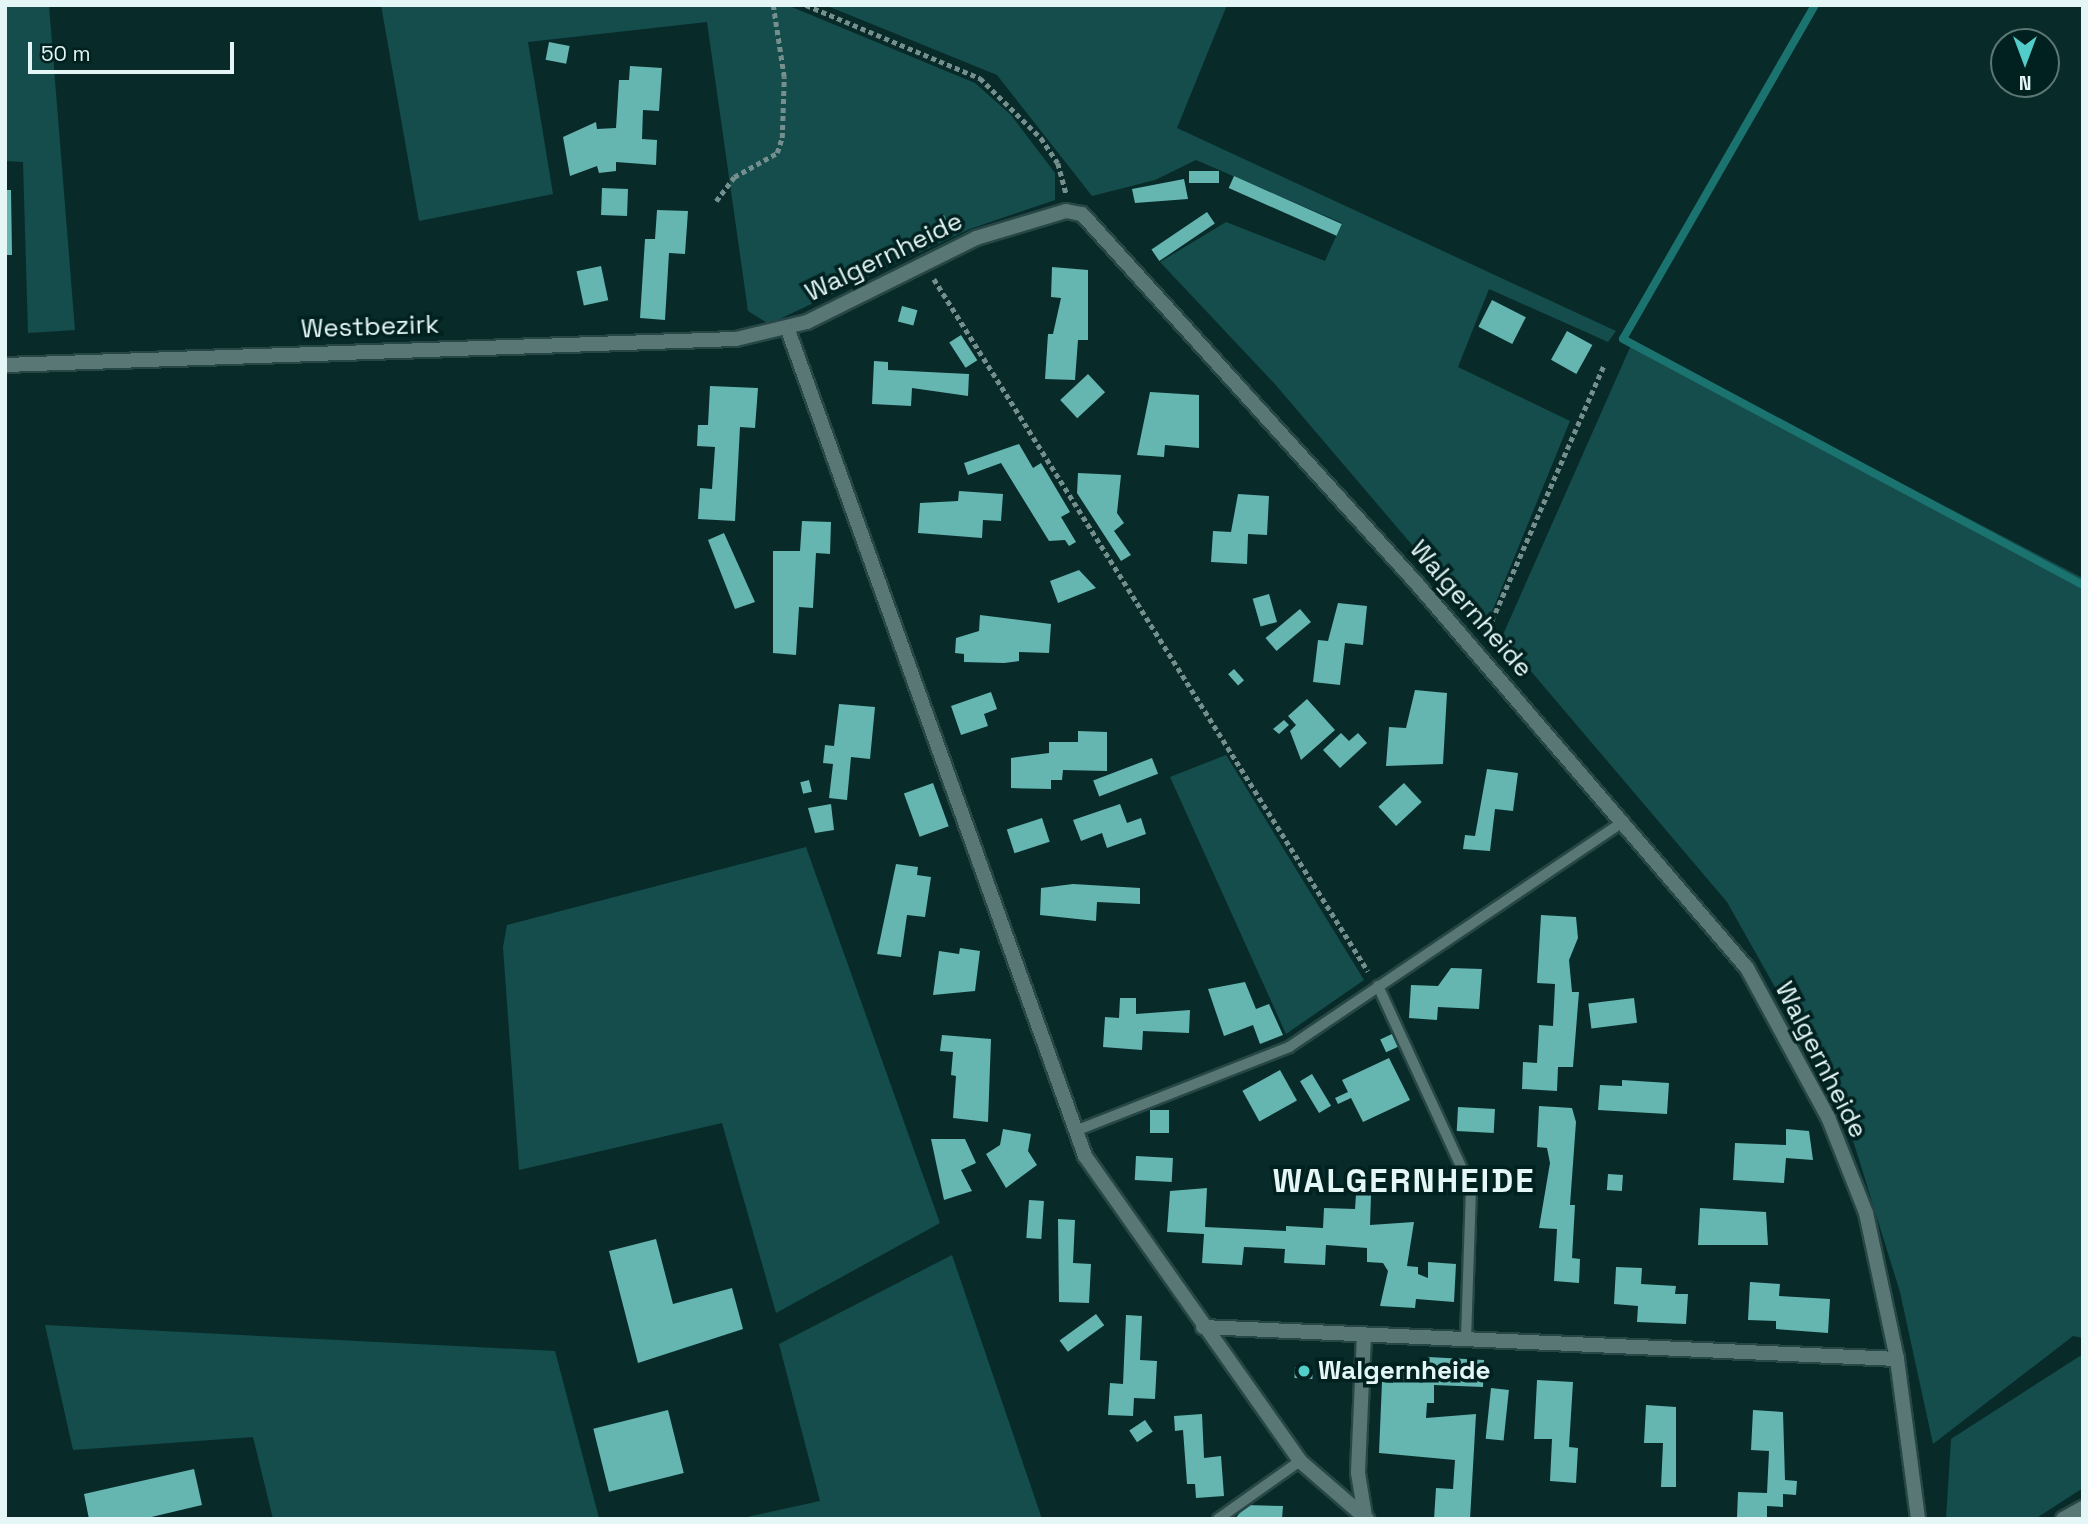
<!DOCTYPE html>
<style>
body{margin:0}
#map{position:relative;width:2088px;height:1524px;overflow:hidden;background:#082b2a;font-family:"Space Grotesk",sans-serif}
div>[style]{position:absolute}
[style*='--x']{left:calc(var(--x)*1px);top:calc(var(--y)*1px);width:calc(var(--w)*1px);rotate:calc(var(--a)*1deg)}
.green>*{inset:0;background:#144d4c}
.stream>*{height:8px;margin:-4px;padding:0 4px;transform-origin:4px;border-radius:4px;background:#1b7370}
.building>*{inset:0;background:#65b5b1;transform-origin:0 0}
.path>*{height:4.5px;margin-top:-2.25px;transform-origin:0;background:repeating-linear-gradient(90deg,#748f8e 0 5px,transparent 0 8.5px)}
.roads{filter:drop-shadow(2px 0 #274746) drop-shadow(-2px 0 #274746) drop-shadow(0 2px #274746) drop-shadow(0 -2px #274746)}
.lane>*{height:10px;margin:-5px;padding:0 5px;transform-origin:5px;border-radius:5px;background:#587775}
.street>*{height:14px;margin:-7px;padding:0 7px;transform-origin:7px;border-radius:7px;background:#587775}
.dots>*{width:19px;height:19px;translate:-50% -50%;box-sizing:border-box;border:4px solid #002120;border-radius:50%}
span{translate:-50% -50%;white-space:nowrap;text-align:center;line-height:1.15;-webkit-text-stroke:7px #002120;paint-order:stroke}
.street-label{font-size:26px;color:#e4f6f5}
.poi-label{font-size:26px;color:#e4f6f5;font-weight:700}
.left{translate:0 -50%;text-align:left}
.district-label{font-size:33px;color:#e4f6f5;font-weight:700;letter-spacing:2px}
.frame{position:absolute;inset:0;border:7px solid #e4f6f5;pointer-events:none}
.north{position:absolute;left:1990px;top:28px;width:70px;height:70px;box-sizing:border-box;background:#002120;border:2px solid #5b7675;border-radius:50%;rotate:180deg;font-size:19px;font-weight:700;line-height:28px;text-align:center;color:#e4f6f5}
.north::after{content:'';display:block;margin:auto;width:24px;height:32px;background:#53cdc9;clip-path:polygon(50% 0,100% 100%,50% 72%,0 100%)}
.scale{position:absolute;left:28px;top:42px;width:206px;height:32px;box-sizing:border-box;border:4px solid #e4f6f5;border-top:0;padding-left:9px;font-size:21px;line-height:24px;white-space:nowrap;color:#e4f6f5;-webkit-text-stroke:5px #002120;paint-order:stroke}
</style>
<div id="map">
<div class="green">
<div style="clip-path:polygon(5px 5px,49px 5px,75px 330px,28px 333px,23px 162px,5px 161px)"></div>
<div style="clip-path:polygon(381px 5px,787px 5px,975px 83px,1011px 115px,1055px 173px,1055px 200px,970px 229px,769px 324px,748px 311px,707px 22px,528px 42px,553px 194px,419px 221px)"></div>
<div style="clip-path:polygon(825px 5px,1227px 5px,1177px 128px,1616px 331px,1608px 342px,1489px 289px,1458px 367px,1570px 421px,1489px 619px,1477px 621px,1274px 383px,1160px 262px,1226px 222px,1325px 261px,1342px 223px,1196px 160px,1155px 180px,1092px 196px,997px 75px)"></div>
<div style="clip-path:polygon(1632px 343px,2083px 578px,2083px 1338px,2073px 1336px,1933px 1444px,1900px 1292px,1843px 1108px,1727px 902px,1502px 637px)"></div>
<div style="clip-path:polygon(1226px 755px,1364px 980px,1286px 1034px,1170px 777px)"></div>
<div style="clip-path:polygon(806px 847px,940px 1223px,776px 1313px,722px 1123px,519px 1170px,503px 947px,507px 925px)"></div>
<div style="clip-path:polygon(952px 1255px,1042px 1519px,738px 1519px,820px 1501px,779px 1344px)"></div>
<div style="clip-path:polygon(45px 1325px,555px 1351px,599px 1518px,273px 1519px,253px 1437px,73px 1450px)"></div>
<div style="clip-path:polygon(2083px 1354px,2083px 1488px,2035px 1519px,1946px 1519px,1951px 1439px)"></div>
</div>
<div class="stream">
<div style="--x:1815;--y:5;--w:385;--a:119.9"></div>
<div style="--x:1623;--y:339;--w:522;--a:28.14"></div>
</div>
<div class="building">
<div style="left:549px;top:42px;width:21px;height:18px;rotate:11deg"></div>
<div style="clip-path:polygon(630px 66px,662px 68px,659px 111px,643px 110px,642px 139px,657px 140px,656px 165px,616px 162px,616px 171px,599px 173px,597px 166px,570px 176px,563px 137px,596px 122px,597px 129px,616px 128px,619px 80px,629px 80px)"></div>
<div style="left:1189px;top:171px;width:30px;height:12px"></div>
<div style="left:1234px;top:176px;width:118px;height:13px;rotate:24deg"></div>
<div style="clip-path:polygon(1184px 179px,1188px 199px,1135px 203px,1132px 189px)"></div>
<div style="left:602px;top:188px;width:26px;height:27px;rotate:2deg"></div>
<div style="clip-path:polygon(5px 190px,11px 190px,12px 255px,5px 255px)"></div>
<div style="clip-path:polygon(657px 210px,688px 211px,685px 254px,669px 253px,665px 320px,640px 318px,645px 239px,655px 239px)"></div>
<div style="left:1207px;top:212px;width:14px;height:67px;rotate:56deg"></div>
<div style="left:944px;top:215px;width:10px;height:9px;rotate:66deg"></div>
<div style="left:601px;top:266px;width:35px;height:25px;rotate:78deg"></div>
<div style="clip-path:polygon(1052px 267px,1088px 270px,1088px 340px,1078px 340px,1075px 380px,1045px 379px,1048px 334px,1053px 334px,1061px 298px,1051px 297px)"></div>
<div style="left:1492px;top:300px;width:38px;height:30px;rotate:27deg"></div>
<div style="left:902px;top:306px;width:16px;height:16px;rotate:15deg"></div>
<div style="left:1567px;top:331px;width:29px;height:33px;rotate:29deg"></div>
<div style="left:961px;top:335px;width:30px;height:14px;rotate:57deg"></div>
<div style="clip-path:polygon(874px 361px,888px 362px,888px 370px,969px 374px,968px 396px,912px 388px,911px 406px,872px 404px)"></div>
<div style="left:1088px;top:374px;width:25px;height:38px;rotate:47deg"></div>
<div style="clip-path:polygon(710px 386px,758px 388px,755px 428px,740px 427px,735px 521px,698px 519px,700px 488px,712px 489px,715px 447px,697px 446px,698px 425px,708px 425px)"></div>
<div style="clip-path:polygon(1150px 392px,1199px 395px,1199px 448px,1165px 445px,1164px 457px,1137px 455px)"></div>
<div style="clip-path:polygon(1019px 444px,1033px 468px,1041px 463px,1070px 512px,1061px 517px,1076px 542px,1069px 546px,1065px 540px,1049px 541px,1001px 463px,968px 475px,964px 463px)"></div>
<div style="clip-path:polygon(1078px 473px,1121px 475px,1117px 513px,1124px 523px,1114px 531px,1131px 555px,1121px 561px,1077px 493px)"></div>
<div style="clip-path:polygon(959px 491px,1003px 494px,1001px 521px,983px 520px,982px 538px,918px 533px,920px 503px,958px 501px)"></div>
<div style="clip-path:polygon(1238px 494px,1269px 496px,1267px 535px,1248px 534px,1247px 564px,1211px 562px,1213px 531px,1231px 532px)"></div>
<div style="clip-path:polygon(802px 521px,831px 522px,830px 554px,816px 553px,813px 608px,799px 607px,796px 655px,773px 653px,773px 551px,800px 551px)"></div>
<div style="clip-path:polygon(724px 533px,755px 602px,735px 609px,708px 540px)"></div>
<div style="clip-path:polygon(1079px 570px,1096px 588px,1058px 603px,1050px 581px)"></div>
<div style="left:1269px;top:594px;width:29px;height:17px;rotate:74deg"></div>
<div style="clip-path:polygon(1338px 603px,1367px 606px,1363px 645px,1345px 643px,1340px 685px,1313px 682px,1318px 640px,1328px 641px)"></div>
<div style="left:1300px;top:609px;width:17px;height:45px;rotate:50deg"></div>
<div style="clip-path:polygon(980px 615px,1051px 624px,1049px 653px,1019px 652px,1019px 661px,1004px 663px,964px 662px,964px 654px,955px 653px,956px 638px,979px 631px)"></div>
<div style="left:1234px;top:669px;width:15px;height:8px;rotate:48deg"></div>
<div style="clip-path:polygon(1415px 690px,1447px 693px,1443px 764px,1386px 766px,1389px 727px,1406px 728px)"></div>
<div style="clip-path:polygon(991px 692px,997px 709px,984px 714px,988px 726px,961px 735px,951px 706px)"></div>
<div style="clip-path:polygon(1307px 699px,1335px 730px,1301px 760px,1290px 731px,1296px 725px,1288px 716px)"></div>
<div style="clip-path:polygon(839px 704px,875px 707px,870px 759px,851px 757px,847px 800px,829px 798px,833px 764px,823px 763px,825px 745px,834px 746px)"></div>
<div style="clip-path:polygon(1284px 720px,1289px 725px,1279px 734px,1273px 729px)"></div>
<div style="clip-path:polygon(1078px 731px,1107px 732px,1107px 771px,1063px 770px,1062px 780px,1051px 780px,1051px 789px,1011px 788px,1011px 758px,1049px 753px,1049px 742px,1078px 742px)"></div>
<div style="clip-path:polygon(1341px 733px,1349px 741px,1358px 733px,1367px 743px,1340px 768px,1323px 750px)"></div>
<div style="left:1152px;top:758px;width:17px;height:63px;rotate:69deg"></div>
<div style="clip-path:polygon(1487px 769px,1518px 773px,1513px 811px,1495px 809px,1490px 851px,1463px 849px,1465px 835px,1475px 836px)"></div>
<div style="left:809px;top:780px;width:12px;height:9px;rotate:76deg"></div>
<div style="left:933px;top:783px;width:46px;height:31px;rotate:70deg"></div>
<div style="left:1404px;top:783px;width:26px;height:35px;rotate:47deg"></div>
<div style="clip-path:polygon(831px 804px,834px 830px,815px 833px,808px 808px)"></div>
<div style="clip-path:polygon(1120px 804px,1127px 823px,1141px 818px,1146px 834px,1107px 848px,1102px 833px,1081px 841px,1073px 820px)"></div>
<div style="left:1042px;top:818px;width:25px;height:37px;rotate:72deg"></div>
<div style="clip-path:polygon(896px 864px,918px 867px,917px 875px,931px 877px,925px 917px,907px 915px,901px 957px,877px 954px)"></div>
<div style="clip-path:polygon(1073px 884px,1140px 888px,1140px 904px,1097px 902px,1096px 921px,1040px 915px,1041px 888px)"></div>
<div style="clip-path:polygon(1541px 915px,1576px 917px,1578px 938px,1569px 960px,1572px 992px,1579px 992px,1573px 1067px,1558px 1067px,1557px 1091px,1522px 1089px,1523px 1062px,1537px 1063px,1539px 1025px,1553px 1026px,1555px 984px,1537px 983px)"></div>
<div style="clip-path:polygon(960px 948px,980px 951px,975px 991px,933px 995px,939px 951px,959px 954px)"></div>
<div style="clip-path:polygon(1451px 968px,1482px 969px,1479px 1009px,1438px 1007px,1437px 1020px,1409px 1018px,1411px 985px,1438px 986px)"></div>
<div style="clip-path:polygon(1245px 982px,1256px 1009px,1269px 1004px,1283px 1035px,1260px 1044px,1253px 1025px,1224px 1036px,1208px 989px)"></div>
<div style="clip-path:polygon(1120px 998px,1136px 998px,1136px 1014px,1190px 1010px,1189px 1033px,1143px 1031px,1142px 1050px,1103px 1047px,1105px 1017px,1119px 1018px)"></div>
<div style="left:1634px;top:998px;width:25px;height:46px;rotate:83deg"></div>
<div style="left:1392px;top:1034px;width:14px;height:13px;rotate:65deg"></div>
<div style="clip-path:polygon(942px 1035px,991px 1039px,988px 1122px,953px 1118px,956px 1076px,951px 1075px,953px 1052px,940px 1051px)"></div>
<div style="clip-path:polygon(1389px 1058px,1410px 1100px,1363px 1122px,1351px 1098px,1338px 1104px,1335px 1098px,1348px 1092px,1342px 1080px)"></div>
<div style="left:1280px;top:1070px;width:35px;height:43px;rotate:61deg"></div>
<div style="left:1312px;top:1074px;width:37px;height:14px;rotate:59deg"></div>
<div style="clip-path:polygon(1622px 1080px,1669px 1083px,1667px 1114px,1598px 1110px,1600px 1085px,1622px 1086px)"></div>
<div style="clip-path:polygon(1539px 1106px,1572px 1108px,1576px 1122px,1570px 1205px,1575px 1205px,1572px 1258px,1580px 1259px,1579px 1283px,1554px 1281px,1557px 1229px,1539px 1228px,1550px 1163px,1547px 1148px,1537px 1147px)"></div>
<div style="left:1458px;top:1107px;width:37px;height:24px;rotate:3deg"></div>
<div style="left:1150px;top:1110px;width:19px;height:23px"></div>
<div style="clip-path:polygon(1003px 1129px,1031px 1134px,1028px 1151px,1037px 1165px,1006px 1188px,986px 1154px,1000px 1145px)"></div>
<div style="clip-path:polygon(1786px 1129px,1809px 1131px,1813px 1160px,1786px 1158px,1784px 1183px,1733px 1180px,1735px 1143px,1786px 1145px)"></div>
<div style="clip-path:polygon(931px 1139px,965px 1139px,976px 1163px,961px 1170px,972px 1191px,944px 1200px)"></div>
<div style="left:1136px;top:1156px;width:37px;height:24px;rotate:3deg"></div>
<div style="left:1608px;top:1174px;width:15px;height:16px;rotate:4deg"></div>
<div style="clip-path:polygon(1207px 1188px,1205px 1227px,1286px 1231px,1286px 1226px,1323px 1228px,1324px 1208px,1355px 1209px,1356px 1194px,1371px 1195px,1370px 1225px,1414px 1222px,1407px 1266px,1418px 1267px,1418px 1274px,1428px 1278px,1428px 1262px,1456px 1264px,1454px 1302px,1416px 1299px,1415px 1308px,1380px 1306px,1388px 1271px,1383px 1263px,1367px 1262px,1367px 1248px,1326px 1245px,1325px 1265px,1284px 1263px,1285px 1249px,1244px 1247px,1242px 1265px,1202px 1263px,1204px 1234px,1167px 1232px,1170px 1191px)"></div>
<div style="left:1029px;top:1200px;width:15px;height:38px;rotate:4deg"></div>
<div style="clip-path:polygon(1700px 1208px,1766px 1212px,1768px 1245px,1698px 1245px)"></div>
<div style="clip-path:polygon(1058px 1219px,1075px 1220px,1073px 1263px,1091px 1264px,1089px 1303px,1059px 1302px)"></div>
<div style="clip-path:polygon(656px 1239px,673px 1304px,732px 1288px,743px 1329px,638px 1363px,609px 1251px)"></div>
<div style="clip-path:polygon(1616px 1267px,1642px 1268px,1641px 1284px,1676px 1286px,1675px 1294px,1688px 1294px,1686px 1324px,1637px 1322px,1638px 1306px,1614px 1304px)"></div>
<div style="clip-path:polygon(1750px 1282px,1780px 1284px,1779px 1296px,1830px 1299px,1828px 1333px,1776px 1329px,1776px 1321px,1748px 1320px)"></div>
<div style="left:1096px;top:1314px;width:14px;height:45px;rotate:54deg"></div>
<div style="clip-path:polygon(1126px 1315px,1142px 1316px,1140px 1360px,1157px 1361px,1155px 1399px,1134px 1398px,1133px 1416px,1108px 1415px,1110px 1383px,1123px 1384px)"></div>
<div style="clip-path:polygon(1428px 1357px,1484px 1360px,1483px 1387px,1434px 1385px,1434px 1403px,1427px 1403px,1426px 1418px,1476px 1414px,1470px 1519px,1434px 1519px,1436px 1488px,1453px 1489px,1455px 1460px,1379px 1453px,1382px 1382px,1393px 1383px,1394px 1369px,1427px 1371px)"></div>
<div style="left:1295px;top:1367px;width:18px;height:11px;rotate:3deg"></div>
<div style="clip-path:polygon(1537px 1380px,1573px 1382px,1569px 1447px,1578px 1448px,1576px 1483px,1550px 1481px,1552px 1439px,1534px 1439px)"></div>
<div style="left:1491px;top:1388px;width:18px;height:51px;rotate:6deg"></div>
<div style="clip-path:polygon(1646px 1405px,1676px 1407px,1676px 1487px,1661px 1487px,1663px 1443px,1644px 1443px)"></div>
<div style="left:668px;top:1410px;width:65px;height:77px;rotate:76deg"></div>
<div style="clip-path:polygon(1753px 1410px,1783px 1412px,1785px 1480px,1797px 1481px,1796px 1495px,1783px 1494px,1783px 1507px,1767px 1506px,1767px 1519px,1737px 1518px,1738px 1492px,1767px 1493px,1769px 1451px,1751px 1450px)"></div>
<div style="clip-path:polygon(1202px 1414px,1204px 1458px,1221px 1456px,1224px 1496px,1196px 1498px,1195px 1484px,1187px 1484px,1183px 1430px,1175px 1431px,1174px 1416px)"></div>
<div style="left:1145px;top:1420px;width:14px;height:19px;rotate:56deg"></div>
<div style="clip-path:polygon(194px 1469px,202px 1505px,143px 1519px,89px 1519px,84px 1494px)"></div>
<div style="clip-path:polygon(1246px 1505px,1283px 1506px,1282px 1519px,1235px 1519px)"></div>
</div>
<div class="path">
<div style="--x:806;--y:5;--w:189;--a:22.8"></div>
<div style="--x:980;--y:78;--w:86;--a:44.5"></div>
<div style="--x:1041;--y:138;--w:30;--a:56"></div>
<div style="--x:1058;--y:163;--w:31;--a:75"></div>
<div style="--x:716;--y:201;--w:30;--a:-53"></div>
<div style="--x:734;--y:177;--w:49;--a:-29.2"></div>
<div style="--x:777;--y:153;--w:16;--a:-72"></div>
<div style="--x:782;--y:138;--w:61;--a:-88.1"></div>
<div style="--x:784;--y:77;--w:73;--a:-98.7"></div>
<div style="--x:934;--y:279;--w:817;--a:57.91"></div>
<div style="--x:1485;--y:636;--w:296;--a:-66.3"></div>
</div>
<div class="roads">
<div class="lane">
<div style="--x:1378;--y:986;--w:222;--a:65.3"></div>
<div style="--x:1471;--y:1188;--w:150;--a:91.9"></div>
<div style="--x:1075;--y:1131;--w:230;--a:-21.4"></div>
<div style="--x:1289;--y:1047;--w:404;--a:-34"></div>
<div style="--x:1218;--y:1519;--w:100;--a:-35.3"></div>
</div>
<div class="street">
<div style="--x:788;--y:330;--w:878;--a:70.22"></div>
<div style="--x:1085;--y:1156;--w:373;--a:54.8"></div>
<div style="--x:1300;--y:1461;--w:89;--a:40.9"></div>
<div style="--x:5;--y:365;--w:731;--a:-2.04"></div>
<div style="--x:736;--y:339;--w:73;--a:-13.5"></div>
<div style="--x:807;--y:322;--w:189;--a:-26.4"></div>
<div style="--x:976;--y:238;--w:94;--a:-16.7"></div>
<div style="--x:1066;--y:211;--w:16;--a:11"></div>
<div style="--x:1082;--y:214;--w:501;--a:47.83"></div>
<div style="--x:1418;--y:585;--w:505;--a:49.34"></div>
<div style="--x:1747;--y:968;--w:170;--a:61.5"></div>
<div style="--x:1828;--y:1117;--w:103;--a:68.4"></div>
<div style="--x:1866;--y:1213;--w:149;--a:78"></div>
<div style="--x:1897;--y:1359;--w:161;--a:82.5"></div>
<div style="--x:1203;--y:1327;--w:695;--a:2.64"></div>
<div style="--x:1364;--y:1334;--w:139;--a:92.5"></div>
<div style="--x:1358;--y:1473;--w:44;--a:80.8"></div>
<div style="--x:2063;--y:1519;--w:23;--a:-29"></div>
</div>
</div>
<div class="dots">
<div style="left:1304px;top:1371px;background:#53cdc9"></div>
</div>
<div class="street-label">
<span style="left:884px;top:257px;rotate:-26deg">Walgernheide</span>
<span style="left:370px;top:327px;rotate:-2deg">Westbezirk</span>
<span style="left:1471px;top:609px;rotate:49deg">Walgernheide</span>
<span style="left:1821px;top:1060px;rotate:63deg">Walgernheide</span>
</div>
<div class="poi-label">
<span class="left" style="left:1318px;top:1371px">Walgernheide</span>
</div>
<div class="district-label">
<span style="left:1404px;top:1182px">WALGERNHEIDE</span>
</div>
<div class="frame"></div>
<div class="north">N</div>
<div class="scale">50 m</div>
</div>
